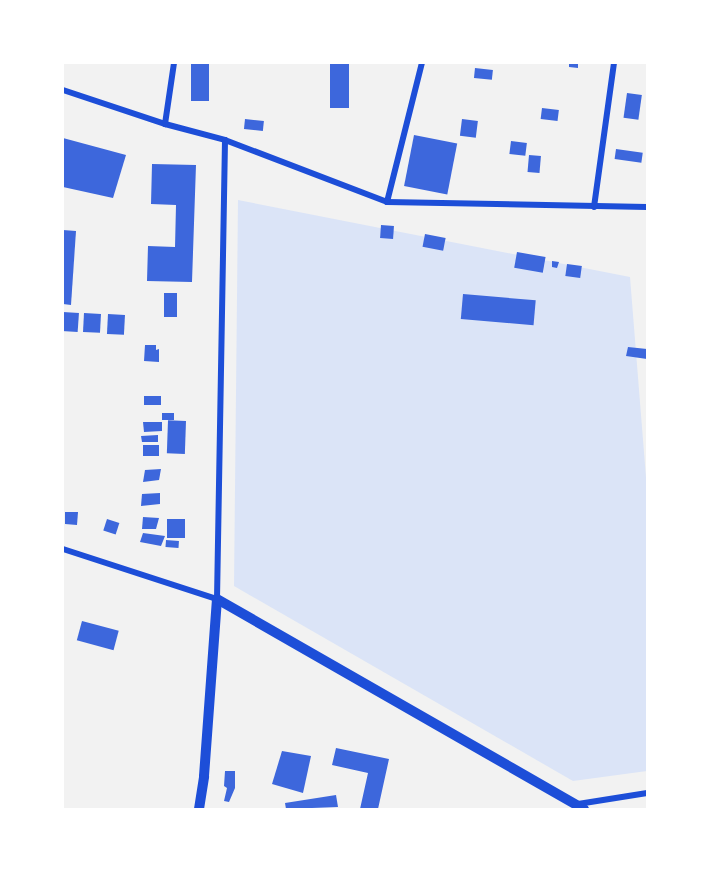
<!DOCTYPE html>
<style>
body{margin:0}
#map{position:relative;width:710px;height:872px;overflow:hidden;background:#f2f2f2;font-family:"Public Sans",sans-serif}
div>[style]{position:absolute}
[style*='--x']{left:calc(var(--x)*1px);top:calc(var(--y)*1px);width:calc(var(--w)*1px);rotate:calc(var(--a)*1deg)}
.green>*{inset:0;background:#dbe4f7}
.building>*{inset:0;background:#3d67dc;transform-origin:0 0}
.minor>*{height:6px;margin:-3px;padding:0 3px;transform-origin:3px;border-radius:3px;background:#1d4ed8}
.tertiary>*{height:10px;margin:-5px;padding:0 5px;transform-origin:5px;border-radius:5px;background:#1d4ed8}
span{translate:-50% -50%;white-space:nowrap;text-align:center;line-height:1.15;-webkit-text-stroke:5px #fff;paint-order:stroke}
.frame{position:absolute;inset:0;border:64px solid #fff;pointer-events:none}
</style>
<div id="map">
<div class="green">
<div style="clip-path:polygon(238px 200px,630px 277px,647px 490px,647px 771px,573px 781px,234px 586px)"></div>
</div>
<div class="building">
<div style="left:191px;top:63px;width:18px;height:38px"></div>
<div style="left:330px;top:63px;width:19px;height:45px"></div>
<div style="clip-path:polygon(569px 63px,578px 63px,578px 68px,569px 67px)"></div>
<div style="left:475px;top:68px;width:18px;height:10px;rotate:6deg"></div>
<div style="left:627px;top:93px;width:15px;height:25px;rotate:8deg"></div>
<div style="left:542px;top:108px;width:17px;height:11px;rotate:7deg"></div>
<div style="left:245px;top:119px;width:19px;height:10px;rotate:6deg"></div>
<div style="left:462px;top:119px;width:16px;height:17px;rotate:7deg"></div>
<div style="left:414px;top:135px;width:44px;height:52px;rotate:11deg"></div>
<div style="clip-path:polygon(63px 138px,126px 155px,113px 198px,63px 187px)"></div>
<div style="left:511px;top:141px;width:16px;height:13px;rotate:7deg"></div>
<div style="left:616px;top:149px;width:27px;height:10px;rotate:8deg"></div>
<div style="left:529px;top:155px;width:12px;height:17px;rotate:5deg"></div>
<div style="clip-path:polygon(152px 164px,196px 165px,192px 282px,147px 281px,148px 246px,175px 247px,176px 205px,151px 204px)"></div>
<div style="left:381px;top:225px;width:13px;height:13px;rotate:4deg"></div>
<div style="clip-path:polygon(63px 230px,76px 231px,71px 305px,63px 304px)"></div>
<div style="left:425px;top:234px;width:21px;height:13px;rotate:11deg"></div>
<div style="left:517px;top:252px;width:29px;height:16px;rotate:10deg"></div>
<div style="clip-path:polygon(552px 261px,559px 262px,557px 268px,552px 267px)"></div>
<div style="left:567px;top:264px;width:15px;height:12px;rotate:8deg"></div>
<div style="left:164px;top:293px;width:13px;height:24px"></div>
<div style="left:463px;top:294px;width:73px;height:25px;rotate:5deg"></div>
<div style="left:63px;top:312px;width:16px;height:19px;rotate:4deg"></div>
<div style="left:84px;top:313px;width:17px;height:19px;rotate:3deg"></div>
<div style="left:108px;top:314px;width:17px;height:20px;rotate:3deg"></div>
<div style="clip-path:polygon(145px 345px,156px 345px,156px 350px,159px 349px,159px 362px,144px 361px)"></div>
<div style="clip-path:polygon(628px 347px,647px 349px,647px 359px,626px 356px)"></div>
<div style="left:161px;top:396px;width:9px;height:17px;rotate:90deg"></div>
<div style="left:162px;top:413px;width:12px;height:7px"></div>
<div style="left:186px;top:421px;width:33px;height:18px;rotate:92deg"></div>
<div style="clip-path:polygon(143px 422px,162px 422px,162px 431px,144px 432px)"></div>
<div style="clip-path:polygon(158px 435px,158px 442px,142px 442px,141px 436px)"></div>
<div style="left:159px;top:445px;width:11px;height:16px;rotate:90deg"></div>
<div style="clip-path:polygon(161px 469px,159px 480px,143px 482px,145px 470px)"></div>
<div style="clip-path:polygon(160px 493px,160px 504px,141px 506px,142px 494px)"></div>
<div style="clip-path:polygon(65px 512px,78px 512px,77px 525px,65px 524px)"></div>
<div style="clip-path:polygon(143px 517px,159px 518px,156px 529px,142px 529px)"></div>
<div style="left:107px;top:519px;width:13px;height:12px;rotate:18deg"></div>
<div style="left:167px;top:519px;width:18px;height:19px"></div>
<div style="clip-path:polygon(143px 533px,165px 536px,161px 546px,140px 542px)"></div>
<div style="left:166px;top:540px;width:13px;height:7px;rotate:4deg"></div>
<div style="left:82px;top:621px;width:38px;height:20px;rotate:15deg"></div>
<div style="clip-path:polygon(336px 748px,389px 759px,378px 809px,360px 809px,368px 773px,332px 765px)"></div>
<div style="clip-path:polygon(282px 751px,311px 756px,303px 793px,272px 784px)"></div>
<div style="clip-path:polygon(225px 771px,235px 771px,235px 788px,229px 802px,224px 801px,227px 788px,224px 786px)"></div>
<div style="clip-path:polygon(336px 795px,338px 807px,286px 809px,285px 803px)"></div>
</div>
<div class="minor">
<div style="--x:63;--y:90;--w:108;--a:18.4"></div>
<div style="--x:165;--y:124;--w:62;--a:14.9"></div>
<div style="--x:225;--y:140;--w:173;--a:20.9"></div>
<div style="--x:387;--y:202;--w:260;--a:1.1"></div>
<div style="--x:165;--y:124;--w:62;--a:-81.6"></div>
<div style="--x:387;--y:202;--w:143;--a:-75.9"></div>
<div style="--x:594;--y:207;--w:145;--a:-82.1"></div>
<div style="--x:63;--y:549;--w:162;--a:18"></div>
<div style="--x:217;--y:599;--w:459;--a:-89"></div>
<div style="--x:578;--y:804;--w:70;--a:-9.1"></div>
</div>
<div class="tertiary">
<div style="--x:199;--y:809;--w:33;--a:-81"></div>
<div style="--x:204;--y:776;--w:177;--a:-85.8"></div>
<div style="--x:217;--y:599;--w:423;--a:29.8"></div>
</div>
<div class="frame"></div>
</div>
